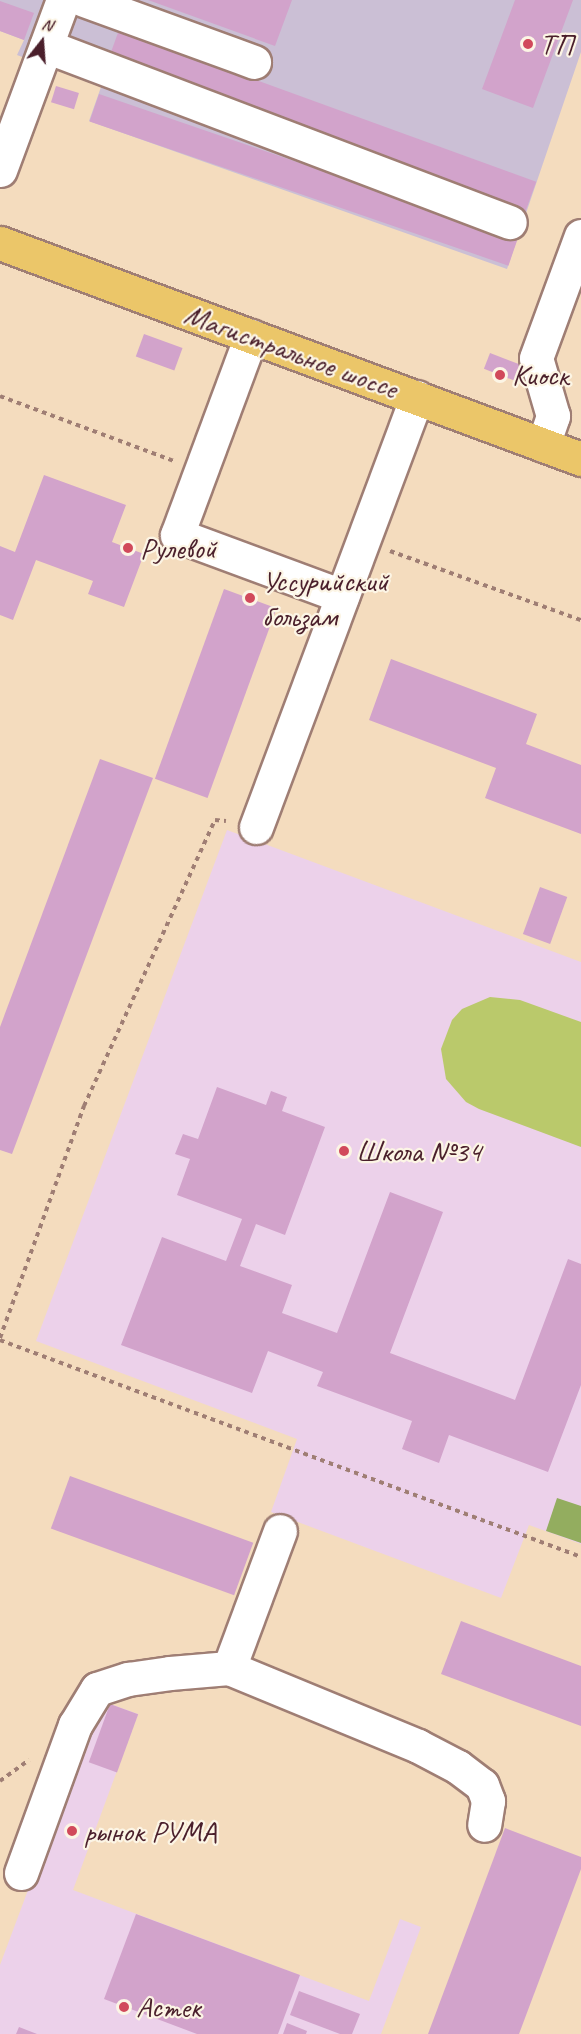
<!DOCTYPE html>
<meta charset="utf-8">
<style>
body{margin:0}
#map{position:relative;width:581px;height:2034px;overflow:hidden;background:#f4dcbe;font-family:Caveat,sans-serif}
div>[style]{position:absolute}
[style*='--x']{left:calc(var(--x)*1px);top:calc(var(--y)*1px);width:calc(var(--w)*1px);rotate:calc(var(--a)*1deg)}
.built>*{inset:0;background:#ecd1ea}
.industrial>*{inset:0;background:#cbbfd5}
.green>*{inset:0;background:#bac96b}
.forest>*{inset:0;background:#93ad5f}
.building>*{inset:0;background:#d2a3cb;transform-origin:0 0}
.path>*{height:4px;margin-top:-2px;transform-origin:0;background:repeating-linear-gradient(90deg,#9f7e74 0 4.5px,transparent 0 9px)}
.roads{filter:drop-shadow(2px 0 #9f7e74) drop-shadow(-2px 0 #9f7e74) drop-shadow(0 2px #9f7e74) drop-shadow(0 -2px #9f7e74)}
.minor>*{height:33px;margin:-16.5px;padding:0 16.5px;transform-origin:16.5px;border-radius:16.5px;background:#fff}
.major>*{height:33px;margin:-16.5px;padding:0 16.5px;transform-origin:16.5px;border-radius:16.5px;background:#ebc669}
.dots>*{width:16px;height:16px;translate:-50% -50%;box-sizing:border-box;border:3px solid #fcf5e5;border-radius:50%}
span{translate:-50% -50%;white-space:nowrap;text-align:center;line-height:1.15;-webkit-text-stroke:4.5px #fcf5e5;paint-order:stroke}
.poi-label{font-size:30px;color:#4a1f2b}
.left{translate:0 -50%;text-align:left}
.street-label{font-size:30px;color:#4a1f2b}
.north{position:absolute;left:12px;top:12px;width:60px;height:60px;-webkit-text-stroke:4px #fcf5e5;paint-order:stroke;rotate:17deg;font-size:16px;font-weight:700;line-height:24px;text-align:center;color:#4a1f2b}
.north::after{content:'';display:block;margin:auto;width:21px;height:27px;background:#4a1f2b;clip-path:polygon(50% 0,100% 100%,50% 72%,0 100%)}
</style>
<div id="map">
<div class="built">
<div style="clip-path:polygon(227px 830px,581px 962px,581px 1544px,529px 1525px,501px 1598px,271px 1512px,297px 1439px,36px 1341px)"></div>
<div style="clip-path:polygon(99px 1700px,138px 1714px,73px 1890px,369px 2001px,400px 1919px,421px 1927px,381px 2034px,0 2034px,0 1965px)"></div>
</div>
<div class="industrial">
<div style="clip-path:polygon(0 0,581px 0,581px 52px,507px 269px,89px 121px,101px 87px,17px 55px,24px 40px,0 31px)"></div>
</div>
<div class="green">
<div style="clip-path:polygon(490px 997px,520px 1000px,581px 1022px,581px 1147px,479px 1109px,466px 1102px,446px 1079px,441px 1049px,452px 1020px,462px 1009px)"></div>
</div>
<div class="forest">
<div style="clip-path:polygon(557px 1498px,581px 1506px,581px 1543px,546px 1531px)"></div>
</div>
<div class="building">
<div style="clip-path:polygon(148px 0,292px 0,275px 46px)"></div>
<div style="clip-path:polygon(515px 0,573px 0,533px 108px,482px 89px)"></div>
<div style="clip-path:polygon(0 1px,34px 13px,24px 40px,0 31px)"></div>
<div style="left:119px;top:30px;width:444px;height:31px;rotate:20deg"></div>
<div style="left:56px;top:86px;width:24px;height:17px;rotate:17deg"></div>
<div style="left:99px;top:94px;width:443px;height:29px;rotate:19deg"></div>
<div style="left:144px;top:334px;width:41px;height:24px;rotate:20deg"></div>
<div style="left:490px;top:353px;width:33px;height:17px;rotate:21deg"></div>
<div style="clip-path:polygon(44px 475px,126px 505px,112px 542px,144px 554px,124px 607px,88px 594px,93px 581px,36px 560px,13px 620px,0 615px,0 546px,15px 552px)"></div>
<div style="left:224px;top:589px;width:56px;height:202px;rotate:20deg"></div>
<div style="clip-path:polygon(391px 659px,537px 714px,526px 744px,581px 765px,581px 834px,485px 798px,496px 768px,369px 720px)"></div>
<div style="clip-path:polygon(100px 759px,153px 778px,12px 1154px,0 1150px,0 1027px)"></div>
<div style="left:540px;top:887px;width:29px;height:50px;rotate:20deg"></div>
<div style="clip-path:polygon(217px 1087px,266px 1105px,271px 1091px,287px 1097px,282px 1111px,325px 1127px,285px 1235px,256px 1224px,240px 1266px,292px 1285px,282px 1313px,337px 1333px,390px 1192px,443px 1212px,390px 1353px,515px 1400px,568px 1259px,581px 1264px,581px 1385px,548px 1472px,449px 1435px,439px 1463px,402px 1449px,412px 1421px,317px 1386px,323px 1372px,268px 1351px,252px 1393px,121px 1345px,162px 1237px,226px 1261px,242px 1219px,177px 1195px,190px 1159px,175px 1154px,183px 1134px,198px 1139px)"></div>
<div style="left:70px;top:1476px;width:195px;height:56px;rotate:20deg"></div>
<div style="clip-path:polygon(461px 1621px,581px 1666px,581px 1726px,441px 1674px)"></div>
<div style="left:110px;top:1704px;width:30px;height:62px;rotate:20deg"></div>
<div style="clip-path:polygon(505px 1828px,581px 1857px,581px 1869px,519px 2034px,428px 2034px)"></div>
<div style="clip-path:polygon(136px 1914px,300px 1975px,278px 2034px,197px 2034px,104px 1999px)"></div>
<div style="clip-path:polygon(299px 1991px,360px 2014px,352px 2034px,340px 2034px,290px 2015px)"></div>
<div style="clip-path:polygon(287px 2023px,307px 2031px,306px 2034px,283px 2034px)"></div>
<div style="clip-path:polygon(19px 2027px,37px 2034px,16px 2034px)"></div>
</div>
<div class="path">
<div style="--x:0;--y:396;--w:186;--a:20.5"></div>
<div style="--x:390;--y:551;--w:203;--a:19.9"></div>
<div style="--x:0;--y:1338;--w:247;--a:-70.1"></div>
<div style="--x:84;--y:1106;--w:315;--a:-65.4"></div>
<div style="--x:215;--y:820;--w:11;--a:5"></div>
<div style="--x:0;--y:1340;--w:620;--a:20.48"></div>
<div style="--x:0;--y:1781;--w:36;--a:-36"></div>
</div>
<div class="roads">
<div class="minor">
<div style="--x:84;--y:0;--w:181;--a:20"></div>
<div style="--x:46;--y:46;--w:496;--a:20.8"></div>
<div style="--x:0;--y:170;--w:181;--a:-69.7"></div>
<div style="--x:251;--y:336;--w:212;--a:110.4"></div>
<div style="--x:177;--y:535;--w:176;--a:20.3"></div>
<div style="--x:543;--y:445;--w:31;--a:-71"></div>
<div style="--x:553;--y:416;--w:60;--a:-106.3"></div>
<div style="--x:536;--y:358;--w:130;--a:-69.8"></div>
<div style="--x:256;--y:827;--w:459;--a:-69.5"></div>
<div style="--x:229;--y:1668;--w:146;--a:-69.6"></div>
<div style="--x:21;--y:1873;--w:158;--a:-70"></div>
<div style="--x:75;--y:1725;--w:42;--a:-58.6"></div>
<div style="--x:97;--y:1689;--w:33;--a:-18"></div>
<div style="--x:128;--y:1679;--w:42;--a:-8.1"></div>
<div style="--x:170;--y:1673;--w:59;--a:-4.8"></div>
<div style="--x:229;--y:1668;--w:204;--a:22.4"></div>
<div style="--x:418;--y:1746;--w:45;--a:27.7"></div>
<div style="--x:458;--y:1767;--w:30;--a:37"></div>
<div style="--x:482;--y:1785;--w:17;--a:69"></div>
<div style="--x:488;--y:1801;--w:24;--a:99"></div>
</div>
<div class="major">
<div style="--x:0;--y:243;--w:620;--a:20.39"></div>
</div>
</div>
<div class="dots">
<div style="left:528px;top:44px;background:#d1495b"></div>
<div style="left:500px;top:375px;background:#d1495b"></div>
<div style="left:128px;top:548px;background:#d1495b"></div>
<div style="left:250px;top:598px;background:#d1495b"></div>
<div style="left:344px;top:1151px;background:#d1495b"></div>
<div style="left:72px;top:1831px;background:#d1495b"></div>
<div style="left:124px;top:2007px;background:#d1495b"></div>
</div>
<div class="poi-label">
<span class="left" style="left:540px;top:44px">ТП</span>
<span class="left" style="left:512px;top:375px">Киоск</span>
<span class="left" style="left:140px;top:548px">Рулевой</span>
<span class="left" style="left:262px;top:598px">Уссурийский<br>бользам</span>
<span class="left" style="left:356px;top:1151px">Школа №34</span>
<span class="left" style="left:84px;top:1831px">рынок РУМА</span>
<span class="left" style="left:136px;top:2007px">Астек</span>
</div>
<div class="street-label">
<span style="left:291px;top:351px;rotate:20deg">Магистральное шоссе</span>
</div>
<div class="north">N</div>
</div>
